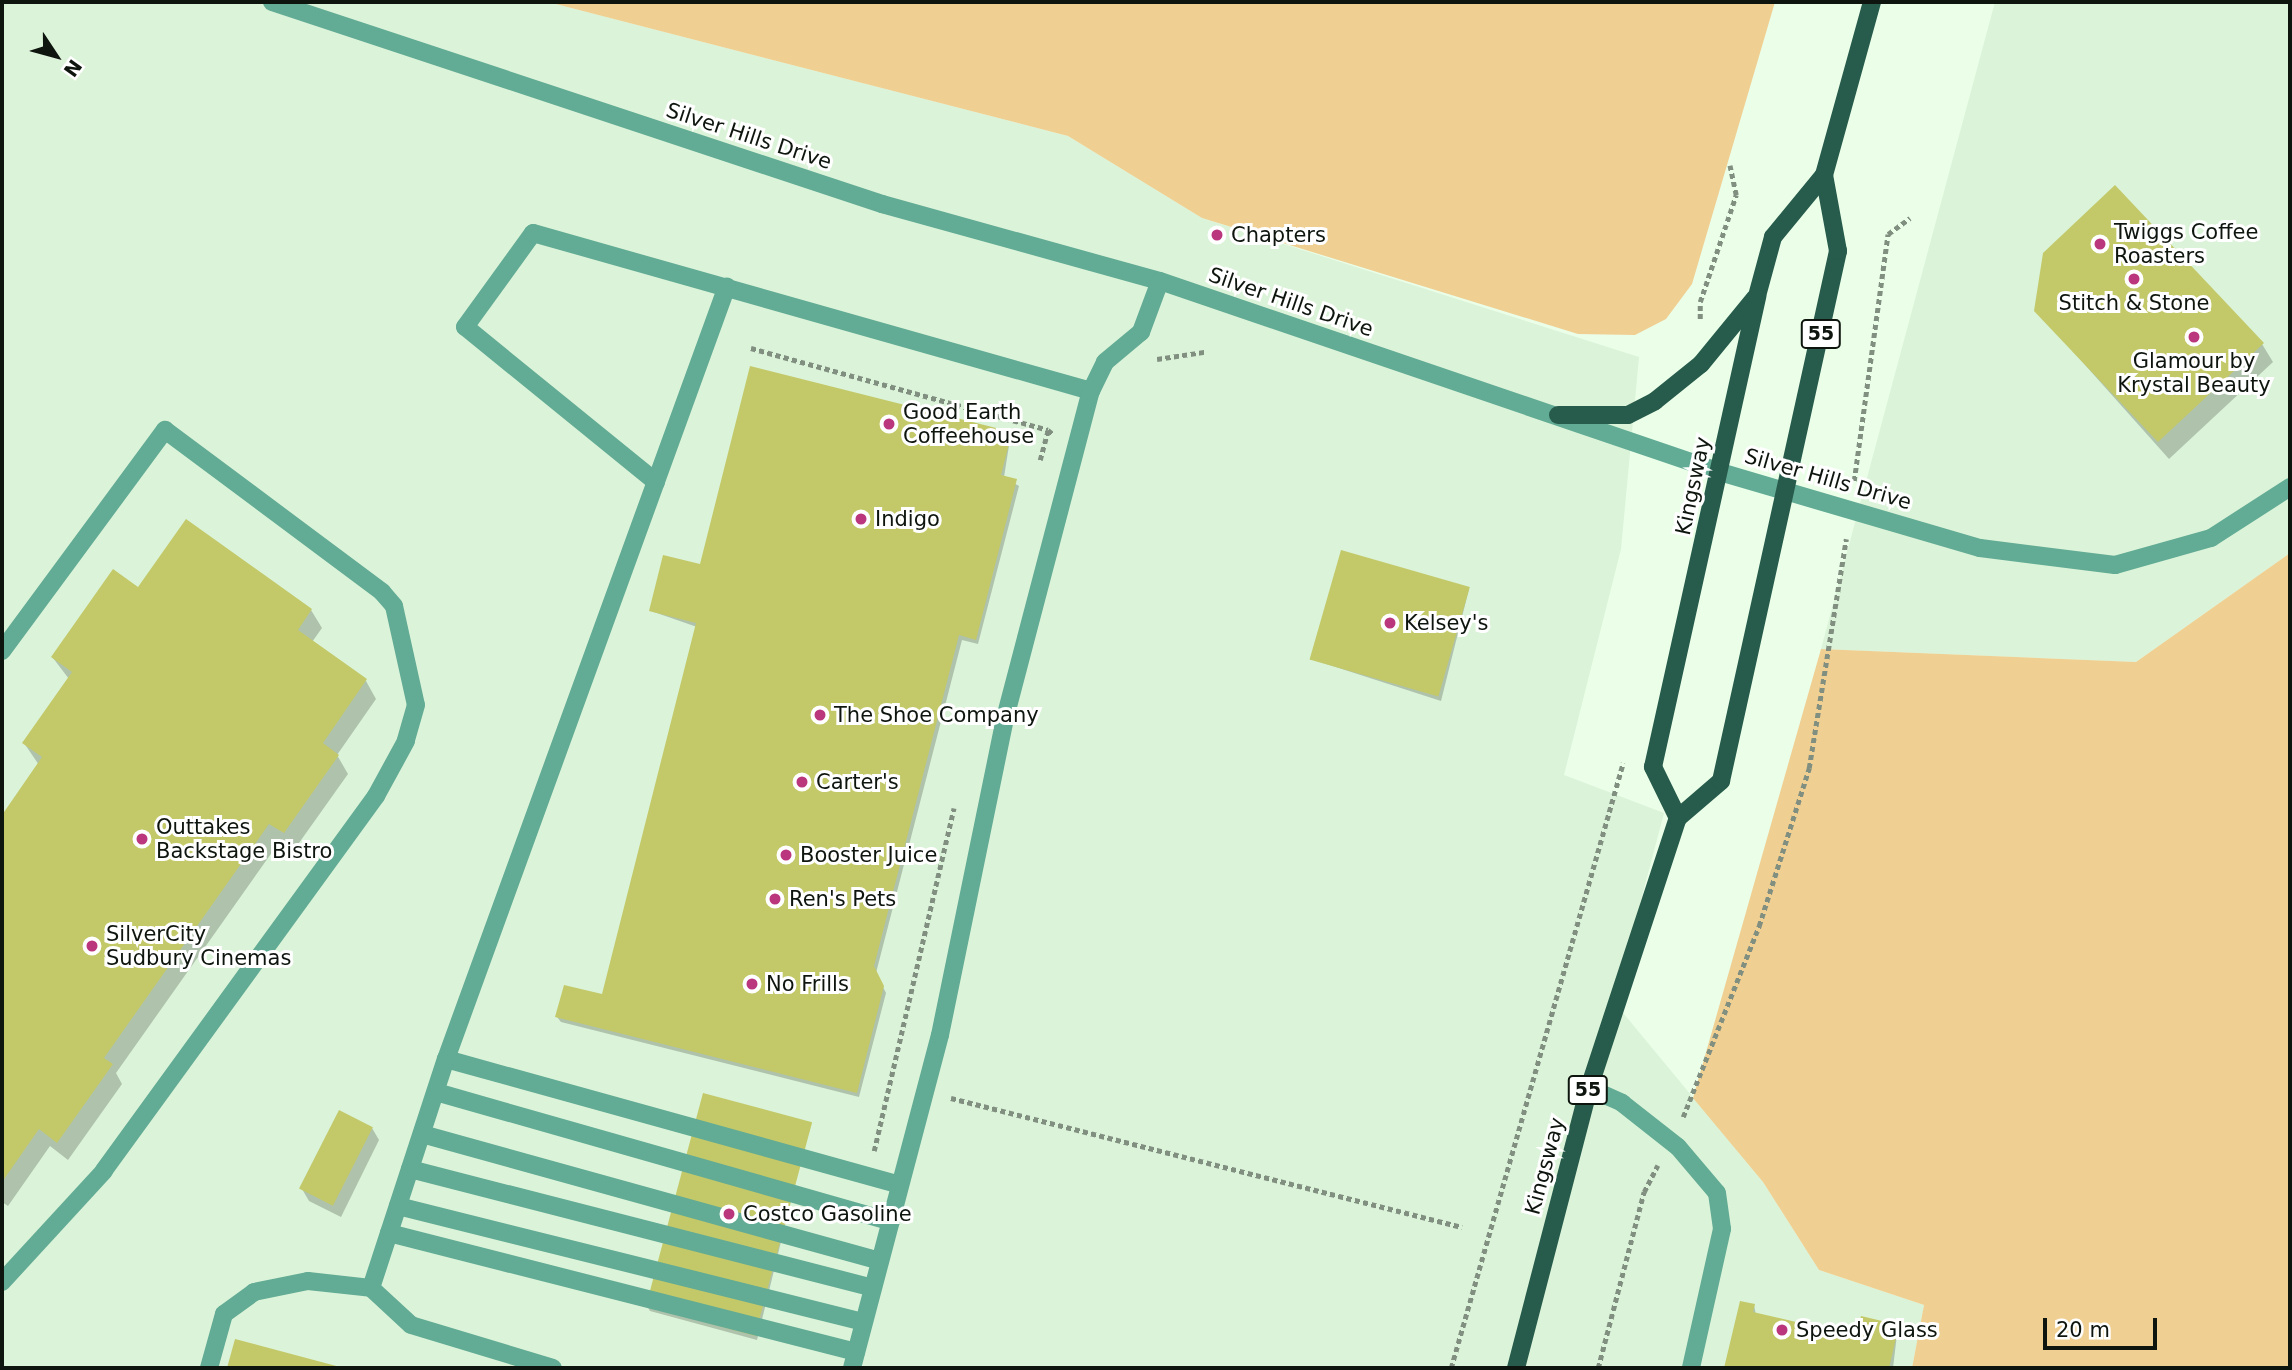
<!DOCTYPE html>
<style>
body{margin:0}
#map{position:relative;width:2292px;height:1370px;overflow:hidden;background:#eafee8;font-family:"DejaVu Sans",sans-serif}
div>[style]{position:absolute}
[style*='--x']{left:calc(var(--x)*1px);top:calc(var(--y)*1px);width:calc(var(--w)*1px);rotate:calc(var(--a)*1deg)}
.built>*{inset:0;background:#dbf3d8}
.green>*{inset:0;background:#f0cf93}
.shadow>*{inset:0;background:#0003}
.building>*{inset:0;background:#c3c969;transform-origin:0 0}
.path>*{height:4.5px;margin-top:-2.25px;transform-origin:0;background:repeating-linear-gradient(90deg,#818f80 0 5px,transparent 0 8.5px)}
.minor>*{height:18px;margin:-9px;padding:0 9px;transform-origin:9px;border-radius:9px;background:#62ab95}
.major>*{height:18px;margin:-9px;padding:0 9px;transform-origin:9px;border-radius:9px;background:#275b4c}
.dots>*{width:19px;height:19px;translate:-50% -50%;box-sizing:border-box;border:4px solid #fff;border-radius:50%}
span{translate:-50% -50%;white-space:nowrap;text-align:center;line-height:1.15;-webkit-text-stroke:6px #fff;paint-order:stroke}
.shield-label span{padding:2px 5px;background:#fff;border:2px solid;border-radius:5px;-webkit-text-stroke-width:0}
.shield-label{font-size:19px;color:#0e150e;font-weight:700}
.street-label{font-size:21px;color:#0e150e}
.poi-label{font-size:21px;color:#0e150e}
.left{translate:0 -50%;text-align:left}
.frame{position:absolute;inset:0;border:4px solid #0e150e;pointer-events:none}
.north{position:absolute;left:21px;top:21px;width:70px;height:70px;-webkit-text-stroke:5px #fff;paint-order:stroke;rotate:126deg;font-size:19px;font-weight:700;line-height:28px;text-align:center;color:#0e150e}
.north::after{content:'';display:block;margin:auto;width:24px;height:32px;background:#0e150e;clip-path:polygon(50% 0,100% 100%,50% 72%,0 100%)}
.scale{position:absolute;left:2043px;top:1318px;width:114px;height:32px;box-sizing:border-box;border:4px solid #0e150e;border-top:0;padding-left:9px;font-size:21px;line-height:24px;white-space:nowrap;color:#0e150e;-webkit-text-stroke:5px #fff;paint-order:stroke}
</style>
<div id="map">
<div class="built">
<div style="clip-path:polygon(2px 2px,548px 2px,1068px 136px,1202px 218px,1639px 357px,1621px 549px,1564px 775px,1664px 813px,1614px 1002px,1763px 1182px,1819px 1270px,1924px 1305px,1912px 1368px,2px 1368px)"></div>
<div style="clip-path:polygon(1995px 2px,2290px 2px,2290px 553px,2136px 662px,1821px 649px)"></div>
</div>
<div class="green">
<div style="clip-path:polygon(548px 2px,1775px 2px,1692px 284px,1666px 319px,1635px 335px,1578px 334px,1202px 218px,1068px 136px)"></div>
<div style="clip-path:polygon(2290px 553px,2290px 1368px,1912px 1368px,1924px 1305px,1819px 1270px,1763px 1182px,1693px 1098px,1821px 649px,2136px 662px)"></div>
</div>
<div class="shadow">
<div style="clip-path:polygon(2036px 310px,2262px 344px,2273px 362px,2169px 459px)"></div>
<div style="clip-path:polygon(1011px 433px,1004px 477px,1019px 486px,978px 644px,962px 640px,876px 973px,886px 993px,859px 1097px,561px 1022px,557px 1017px,603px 996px,697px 627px,651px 611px,701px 566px)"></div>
<div style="clip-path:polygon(139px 589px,311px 610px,322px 628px,312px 642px,366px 681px,376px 699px,337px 755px,348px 774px,294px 850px,280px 841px,116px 1073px,122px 1084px,68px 1160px,50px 1146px,8px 1206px,2px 1202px,2px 817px,39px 765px,24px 743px,69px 679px,53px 658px)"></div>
<div style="clip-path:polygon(1469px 589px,1441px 701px,1311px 659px)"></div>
<div style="clip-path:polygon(810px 1123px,757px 1340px,650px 1311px,647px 1306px)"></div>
<div style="clip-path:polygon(372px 1128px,379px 1140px,341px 1217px,309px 1201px,302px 1189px)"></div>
<div style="clip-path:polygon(1741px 1303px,1754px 1305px,1756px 1315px,1858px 1338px,1898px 1326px,1893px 1368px,1726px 1368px)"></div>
<div style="clip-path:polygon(236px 1341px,336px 1368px,229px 1368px)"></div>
</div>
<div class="building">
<div style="clip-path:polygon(2115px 185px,2264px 343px,2158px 442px,2034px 311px,2043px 253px)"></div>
<div style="clip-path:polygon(750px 366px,1012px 432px,1001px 475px,1017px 479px,976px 640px,959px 635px,874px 966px,884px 986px,857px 1093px,555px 1017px,564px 985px,602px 994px,696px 623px,649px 611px,663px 555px,700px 564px)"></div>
<div style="clip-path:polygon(186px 519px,312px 609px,298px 630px,367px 679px,323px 743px,339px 755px,284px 833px,269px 824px,104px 1058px,113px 1064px,57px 1143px,39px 1129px,2px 1182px,2px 815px,42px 757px,22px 743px,72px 672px,51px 657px,113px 569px,138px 587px)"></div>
<div style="left:1341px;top:550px;width:134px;height:114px;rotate:16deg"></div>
<div style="left:703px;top:1093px;width:113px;height:221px;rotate:15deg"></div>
<div style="left:339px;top:1110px;width:38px;height:88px;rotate:27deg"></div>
<div style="clip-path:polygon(1740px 1301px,1755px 1304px,1753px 1312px,1856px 1336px,1861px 1316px,1899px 1325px,1889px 1368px,1724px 1368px)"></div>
<div style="clip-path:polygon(235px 1339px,340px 1367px,340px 1368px,227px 1368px)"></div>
</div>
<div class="path">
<div style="--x:1700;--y:319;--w:17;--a:-90"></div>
<div style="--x:1700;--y:302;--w:113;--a:-71.4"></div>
<div style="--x:1736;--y:195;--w:30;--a:-102"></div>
<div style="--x:751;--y:348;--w:308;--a:15.4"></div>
<div style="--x:1157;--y:359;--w:48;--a:-8.5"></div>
<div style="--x:1040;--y:460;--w:31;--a:-75"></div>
<div style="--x:1048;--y:430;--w:6;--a:39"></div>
<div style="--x:1854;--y:481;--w:249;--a:-82.2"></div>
<div style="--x:1888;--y:234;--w:27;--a:-36"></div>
<div style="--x:951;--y:1098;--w:527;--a:14.17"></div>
<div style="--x:1683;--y:1117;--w:206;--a:-68.3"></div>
<div style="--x:1759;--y:926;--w:166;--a:-72.4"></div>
<div style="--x:1809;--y:768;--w:232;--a:-80.8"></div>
<div style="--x:874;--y:1151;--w:352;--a:-76.9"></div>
<div style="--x:1451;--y:1368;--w:629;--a:-74.13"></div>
<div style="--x:1598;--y:1368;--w:182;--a:-75.4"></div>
<div style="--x:1644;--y:1192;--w:30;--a:-63"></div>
</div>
<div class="minor">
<div style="--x:272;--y:2;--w:643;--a:18.32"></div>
<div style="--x:882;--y:204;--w:288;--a:15.5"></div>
<div style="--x:1160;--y:281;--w:592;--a:18.83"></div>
<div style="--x:1720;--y:472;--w:271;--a:16.3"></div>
<div style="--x:1980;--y:548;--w:136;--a:7.2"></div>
<div style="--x:2115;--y:565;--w:100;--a:-15.7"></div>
<div style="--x:2211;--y:538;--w:94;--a:-32.8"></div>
<div style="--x:656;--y:482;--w:246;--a:-140.9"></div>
<div style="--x:465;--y:327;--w:116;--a:-54.1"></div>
<div style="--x:533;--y:233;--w:580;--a:15.81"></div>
<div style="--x:2;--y:651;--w:275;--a:-53.6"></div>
<div style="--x:165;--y:430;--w:271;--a:36.7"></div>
<div style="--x:382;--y:592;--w:18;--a:49"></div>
<div style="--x:394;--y:606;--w:101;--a:77.5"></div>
<div style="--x:416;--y:705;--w:37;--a:106"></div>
<div style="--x:406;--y:741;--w:63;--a:118.6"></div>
<div style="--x:376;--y:796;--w:463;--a:126"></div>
<div style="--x:104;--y:1171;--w:151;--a:132.6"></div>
<div style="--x:446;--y:1059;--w:471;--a:15.5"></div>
<div style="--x:1589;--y:1088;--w:36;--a:24"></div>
<div style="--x:1622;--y:1103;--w:71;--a:38.2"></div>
<div style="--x:1678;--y:1147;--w:60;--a:49.7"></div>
<div style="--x:1717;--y:1193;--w:36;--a:82"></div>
<div style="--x:1722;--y:1229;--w:142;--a:102.6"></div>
<div style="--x:436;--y:1092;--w:473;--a:15.9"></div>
<div style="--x:422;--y:1134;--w:474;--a:15.5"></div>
<div style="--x:410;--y:1169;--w:477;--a:14.4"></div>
<div style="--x:398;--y:1206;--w:479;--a:14"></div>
<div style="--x:389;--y:1233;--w:482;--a:14.3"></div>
<div style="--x:371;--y:1288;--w:241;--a:-71.9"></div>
<div style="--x:446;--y:1059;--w:822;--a:-70.02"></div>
<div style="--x:209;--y:1368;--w:56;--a:-74.5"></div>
<div style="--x:224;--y:1314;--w:37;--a:-36"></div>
<div style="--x:254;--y:1292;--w:55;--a:-11.5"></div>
<div style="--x:308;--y:1281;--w:63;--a:6.3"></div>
<div style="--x:371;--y:1288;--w:54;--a:42.8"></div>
<div style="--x:411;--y:1325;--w:148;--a:16.8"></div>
<div style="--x:852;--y:1368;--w:344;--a:-75.2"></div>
<div style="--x:940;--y:1035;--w:324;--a:-78.4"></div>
<div style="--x:1005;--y:718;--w:338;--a:-75.3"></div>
<div style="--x:1091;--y:391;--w:32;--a:-64"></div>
<div style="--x:1105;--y:362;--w:47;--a:-39.8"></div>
<div style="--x:1141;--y:332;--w:54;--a:-69.6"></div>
</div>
<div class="major">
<div style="--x:1558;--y:415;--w:70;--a:0"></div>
<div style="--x:1628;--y:415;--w:30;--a:-27"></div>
<div style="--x:1655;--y:401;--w:59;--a:-38.8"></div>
<div style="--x:1701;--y:364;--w:85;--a:-50.7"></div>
<div style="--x:1678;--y:818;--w:57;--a:-116.1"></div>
<div style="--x:1653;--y:767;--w:482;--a:-77.5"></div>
<div style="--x:1757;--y:296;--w:61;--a:-74.8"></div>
<div style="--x:1773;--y:237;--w:80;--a:-50.6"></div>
<div style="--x:1824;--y:175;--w:180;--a:-74.5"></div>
<div style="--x:1516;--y:1368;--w:289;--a:-75.4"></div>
<div style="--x:1589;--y:1088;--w:284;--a:-71.8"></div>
<div style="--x:1678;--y:818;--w:57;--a:-40.7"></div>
<div style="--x:1721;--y:781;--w:543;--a:-77.55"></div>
<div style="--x:1838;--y:251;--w:77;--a:-100.4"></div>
</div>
<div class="dots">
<div style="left:1217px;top:235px;background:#ba367d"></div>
<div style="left:2100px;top:244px;background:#ba367d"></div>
<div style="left:2134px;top:279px;background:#ba367d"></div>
<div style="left:2194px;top:337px;background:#ba367d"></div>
<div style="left:889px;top:424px;background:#ba367d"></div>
<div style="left:861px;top:519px;background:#ba367d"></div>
<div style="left:1390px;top:623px;background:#ba367d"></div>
<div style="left:820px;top:715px;background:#ba367d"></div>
<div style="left:802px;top:782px;background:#ba367d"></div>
<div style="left:142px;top:839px;background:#ba367d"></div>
<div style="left:786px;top:855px;background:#ba367d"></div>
<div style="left:775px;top:899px;background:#ba367d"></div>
<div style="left:92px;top:946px;background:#ba367d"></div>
<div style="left:752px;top:984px;background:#ba367d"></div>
<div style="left:729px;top:1214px;background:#ba367d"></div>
<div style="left:1782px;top:1330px;background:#ba367d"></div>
</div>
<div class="shield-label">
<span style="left:1821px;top:334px">55</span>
<span style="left:1588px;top:1090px">55</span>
</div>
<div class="street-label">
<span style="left:749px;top:136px;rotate:18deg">Silver Hills Drive</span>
<span style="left:1291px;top:302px;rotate:19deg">Silver Hills Drive</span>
<span style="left:1828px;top:479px;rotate:16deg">Silver Hills Drive</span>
<span style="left:1693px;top:486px;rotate:-78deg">Kingsway</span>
<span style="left:1545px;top:1166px;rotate:-75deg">Kingsway</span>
</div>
<div class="poi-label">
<span class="left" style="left:2114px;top:244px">Twiggs Coffee<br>Roasters</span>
<span class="left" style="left:1231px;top:235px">Chapters</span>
<span style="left:2134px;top:303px">Stitch &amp; Stone</span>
<span style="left:2194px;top:373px">Glamour by<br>Krystal Beauty</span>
<span class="left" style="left:903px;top:424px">Good Earth<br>Coffeehouse</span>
<span class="left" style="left:875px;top:519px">Indigo</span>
<span class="left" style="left:1404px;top:623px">Kelsey's</span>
<span class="left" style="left:834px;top:715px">The Shoe Company</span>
<span class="left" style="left:816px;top:782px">Carter's</span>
<span class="left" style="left:156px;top:839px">Outtakes<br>Backstage Bistro</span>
<span class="left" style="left:800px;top:855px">Booster Juice</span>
<span class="left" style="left:789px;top:899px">Ren's Pets</span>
<span class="left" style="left:106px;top:946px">SilverCity<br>Sudbury Cinemas</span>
<span class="left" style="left:766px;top:984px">No Frills</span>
<span class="left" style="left:743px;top:1214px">Costco Gasoline</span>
<span class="left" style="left:1796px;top:1330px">Speedy Glass</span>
</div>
<div class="frame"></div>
<div class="north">N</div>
<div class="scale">20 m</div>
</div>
